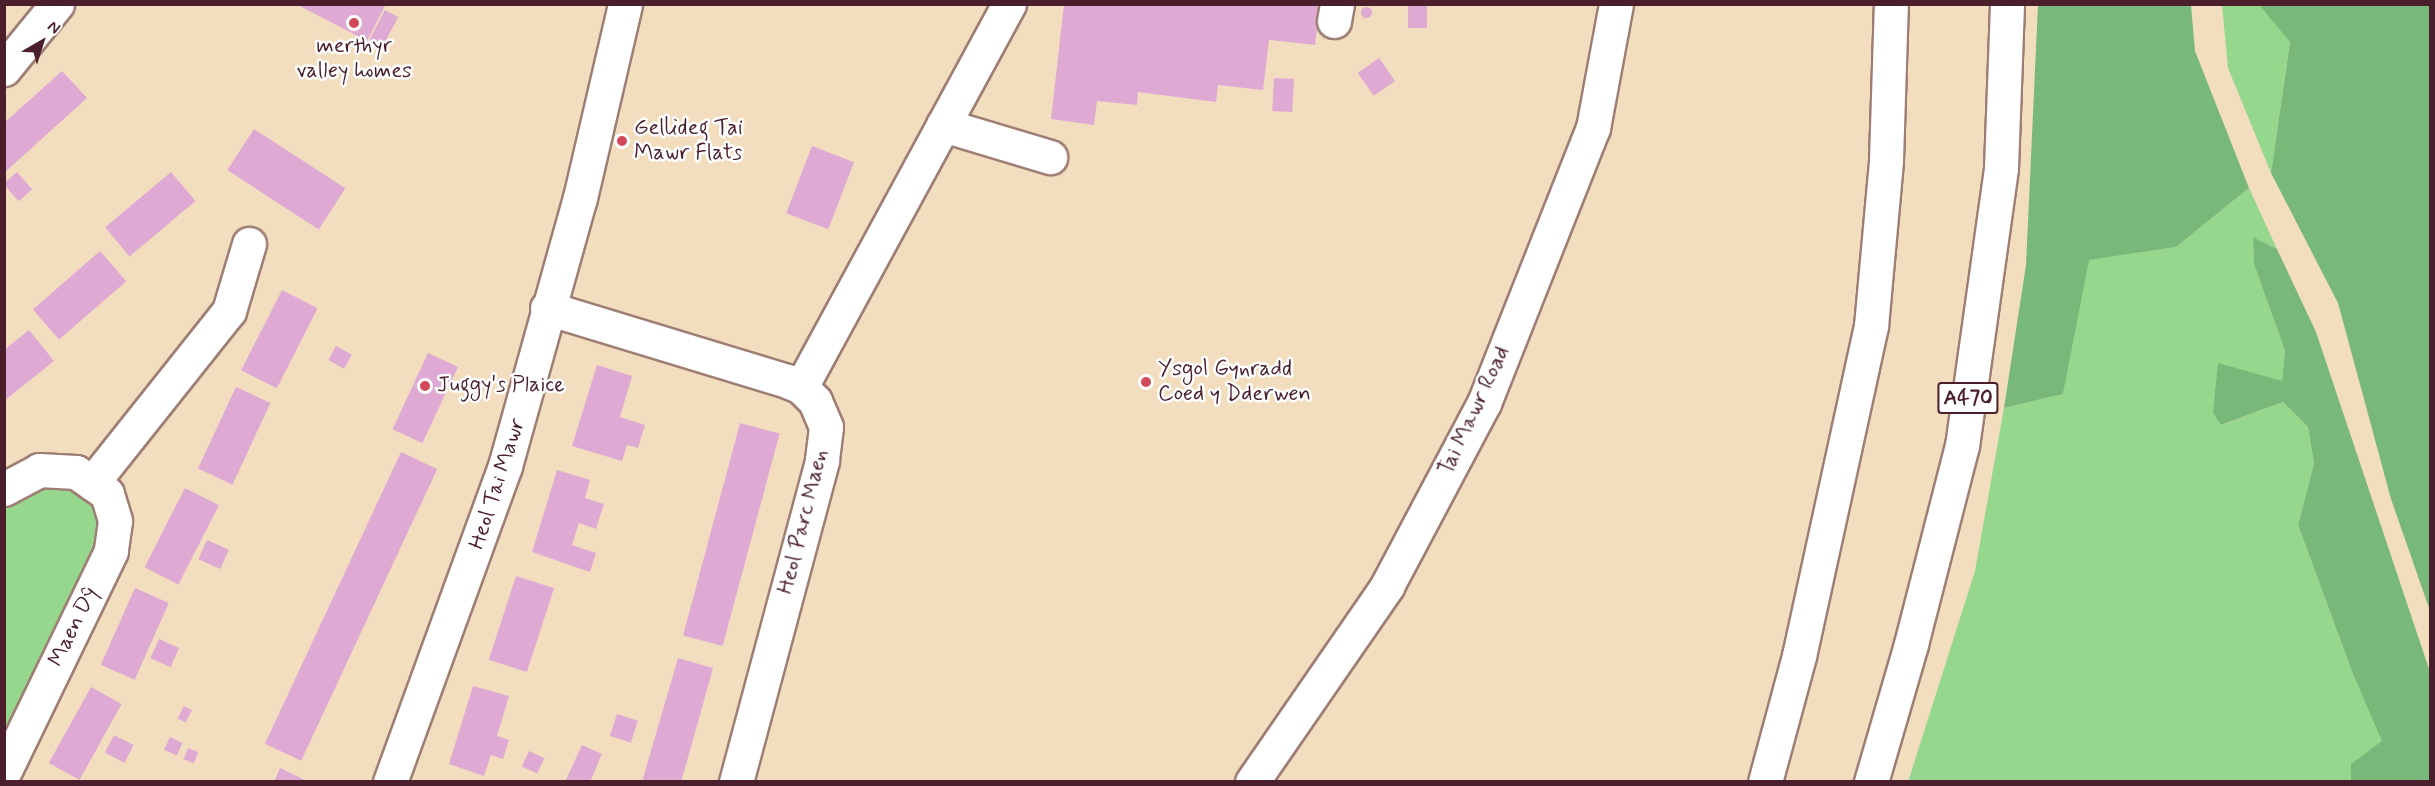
<!DOCTYPE html>
<meta charset="utf-8">
<style>
body{margin:0}
#map{position:relative;width:2435px;height:786px;overflow:hidden;background:#f2ddbe;font-family:Mynerve,sans-serif}
div>[style]{position:absolute}
[style*='--x']{left:calc(var(--x)*1px);top:calc(var(--y)*1px);width:calc(var(--w)*1px);rotate:calc(var(--a)*1deg)}
.green>*{inset:0;background:#96d78e}
.forest>*{inset:0;background:#78b879}
.building>*{inset:0;background:#deaad4;transform-origin:0 0}
.round{border-radius:50%}
.roads{filter:drop-shadow(2px 0 #9e7e74) drop-shadow(-2px 0 #9e7e74) drop-shadow(0 2px #9e7e74) drop-shadow(0 -2px #9e7e74)}
.minor>*{height:33px;margin:-16.5px;padding:0 16.5px;transform-origin:16.5px;border-radius:16.5px;background:#fff}
.highway>*{height:33px;margin:-16.5px;padding:0 16.5px;transform-origin:16.5px;border-radius:16.5px;background:#fff}
.dots>*{width:16px;height:16px;translate:-50% -50%;box-sizing:border-box;border:3px solid #fff;border-radius:50%}
span{translate:-50% -50%;white-space:nowrap;text-align:center;line-height:1.15;-webkit-text-stroke:5px #fff;paint-order:stroke}
.shield-label span{padding:2px 4px;background:#fff;border:2px solid;border-radius:4px;-webkit-text-stroke-width:0}
.shield-label{font-size:21px;color:#4a1f2b;font-weight:700}
.poi-label{font-size:22px;color:#4a1f2b}
.left{translate:0 -50%;text-align:left}
.street-label{font-size:22px;color:#4a1f2b}
.frame{position:absolute;inset:0;border:6px solid #4a1f2b;pointer-events:none}
.north{position:absolute;left:12px;top:12px;width:60px;height:60px;-webkit-text-stroke:4px #fff;paint-order:stroke;rotate:39deg;font-size:16px;font-weight:700;line-height:24px;text-align:center;color:#4a1f2b}
.north::after{content:'';display:block;margin:auto;width:21px;height:27px;background:#4a1f2b;clip-path:polygon(50% 0,100% 100%,50% 72%,0 100%)}
</style>
<div id="map">
<div class="green">
<div style="clip-path:polygon(2222px 5px,2259px 5px,2290px 41px,2271px 173px,2228px 68px)"></div>
<div style="clip-path:polygon(2249px 188px,2277px 249px,2253px 237px,2254px 264px,2285px 351px,2282px 382px,2222px 425px,2283px 402px,2308px 427px,2314px 464px,2298px 525px,2353px 674px,2383px 741px,2351px 764px,2351px 781px,1908px 782px,1975px 571px,2004px 408px,2063px 394px,2088px 260px,2176px 247px)"></div>
<div style="clip-path:polygon(42px 477px,101px 498px,97px 554px,5px 728px,4px 505px)"></div>
</div>
<div class="forest">
<div style="clip-path:polygon(2038px 5px,2191px 5px,2195px 51px,2249px 188px,2176px 247px,2089px 260px,2063px 394px,2004px 408px,2026px 265px)"></div>
<div style="clip-path:polygon(2259px 5px,2430px 5px,2430px 611px,2391px 499px,2338px 303px,2271px 173px,2290px 42px)"></div>
<div style="clip-path:polygon(2253px 237px,2277px 249px,2316px 332px,2430px 672px,2430px 781px,2351px 781px,2351px 764px,2382px 741px,2353px 674px,2298px 525px,2314px 464px,2308px 427px,2283px 402px,2221px 425px,2213px 413px,2218px 363px,2282px 381px,2285px 351px,2254px 264px)"></div>
</div>
<div class="building">
<div style="clip-path:polygon(296px 4px,386px 4px,367px 41px)"></div>
<div style="clip-path:polygon(1064px 4px,1320px 4px,1315px 45px,1269px 40px,1263px 90px,1218px 85px,1216px 102px,1138px 92px,1137px 105px,1097px 101px,1094px 125px,1051px 119px)"></div>
<div style="left:1408px;top:4px;width:19px;height:24px"></div>
<div class="round" style="left:1360.5px;top:6.5px;width:11px;height:11px"></div>
<div style="left:385px;top:10px;width:15px;height:33px;rotate:28deg"></div>
<div style="left:1379px;top:58px;width:28px;height:26px;rotate:55deg"></div>
<div style="clip-path:polygon(62px 71px,87px 98px,4px 173px,4px 123px)"></div>
<div style="left:1274px;top:78px;width:20px;height:33px;rotate:3deg"></div>
<div style="left:254px;top:129px;width:109px;height:49px;rotate:33deg"></div>
<div style="left:812px;top:146px;width:45px;height:72px;rotate:21deg"></div>
<div style="left:17px;top:172px;width:23px;height:18px;rotate:49deg"></div>
<div style="left:171px;top:172px;width:38px;height:86px;rotate:50deg"></div>
<div style="left:100px;top:251px;width:40px;height:89px;rotate:49deg"></div>
<div style="left:282px;top:290px;width:40px;height:90px;rotate:27deg"></div>
<div style="clip-path:polygon(29px 330px,54px 361px,4px 401px,4px 350px)"></div>
<div style="left:336px;top:346px;width:18px;height:16px;rotate:29deg"></div>
<div style="left:428px;top:353px;width:33px;height:84px;rotate:25deg"></div>
<div style="clip-path:polygon(597px 365px,632px 376px,620px 417px,645px 425px,638px 448px,627px 445px,622px 461px,572px 446px)"></div>
<div style="left:236px;top:387px;width:38px;height:90px;rotate:25deg"></div>
<div style="left:740px;top:423px;width:41px;height:220px;rotate:15deg"></div>
<div style="left:401px;top:452px;width:40px;height:322px;rotate:25deg"></div>
<div style="clip-path:polygon(557px 470px,590px 480px,585px 498px,604px 504px,596px 529px,579px 523px,572px 545px,596px 553px,590px 572px,532px 552px)"></div>
<div style="left:185px;top:488px;width:38px;height:89px;rotate:27deg"></div>
<div style="left:207px;top:540px;width:24px;height:21px;rotate:24deg"></div>
<div style="left:516px;top:576px;width:40px;height:88px;rotate:18deg"></div>
<div style="left:135px;top:588px;width:37px;height:84px;rotate:24deg"></div>
<div style="left:159px;top:639px;width:22px;height:21px;rotate:24deg"></div>
<div style="clip-path:polygon(678px 658px,713px 668px,693px 740px,681px 782px,642px 782px)"></div>
<div style="clip-path:polygon(473px 686px,509px 696px,497px 736px,509px 740px,503px 759px,491px 755px,484px 776px,449px 764px)"></div>
<div style="left:91px;top:687px;width:35px;height:87px;rotate:29deg"></div>
<div style="left:184px;top:706px;width:9px;height:14px;rotate:27deg"></div>
<div style="left:617px;top:714px;width:22px;height:23px;rotate:18deg"></div>
<div style="left:114px;top:735px;width:22px;height:20px;rotate:27deg"></div>
<div style="left:170px;top:737px;width:14px;height:14px;rotate:25deg"></div>
<div style="clip-path:polygon(582px 745px,602px 754px,590px 782px,565px 782px)"></div>
<div style="left:188px;top:748px;width:11px;height:12px;rotate:22deg"></div>
<div style="left:529px;top:751px;width:17px;height:17px;rotate:25deg"></div>
<div style="clip-path:polygon(280px 768px,309px 782px,274px 782px)"></div>
</div>
<div class="roads">
<div class="minor">
<div style="--x:1334;--y:21;--w:17;--a:-80"></div>
<div style="--x:4;--y:69;--w:84;--a:-50.8"></div>
<div style="--x:943;--y:125;--w:112;--a:16.7"></div>
<div style="--x:547;--y:308;--w:251;--a:16.9"></div>
<div style="--x:787;--y:381;--w:15;--a:23"></div>
<div style="--x:801;--y:387;--w:20;--a:45"></div>
<div style="--x:815;--y:401;--w:28;--a:67"></div>
<div style="--x:826;--y:427;--w:34;--a:97"></div>
<div style="--x:822;--y:461;--w:332;--a:105"></div>
<div style="--x:801;--y:387;--w:436;--a:-61.5"></div>
<div style="--x:92;--y:483;--w:220;--a:-51.5"></div>
<div style="--x:229;--y:311;--w:70;--a:-73.4"></div>
<div style="--x:4;--y:489;--w:40;--a:-28"></div>
<div style="--x:39;--y:470;--w:37;--a:3"></div>
<div style="--x:76;--y:472;--w:38;--a:35"></div>
<div style="--x:107;--y:494;--w:28;--a:73"></div>
<div style="--x:115;--y:521;--w:30;--a:98"></div>
<div style="--x:111;--y:551;--w:246;--a:115.8"></div>
<div style="--x:390;--y:782;--w:336;--a:-70"></div>
<div style="--x:505;--y:466;--w:278;--a:-74.4"></div>
<div style="--x:580;--y:198;--w:199;--a:-76.9"></div>
<div style="--x:1252;--y:782;--w:238;--a:-55.4"></div>
<div style="--x:1387;--y:586;--w:207;--a:-62.1"></div>
<div style="--x:1484;--y:403;--w:296;--a:-68.4"></div>
<div style="--x:1593;--y:128;--w:126;--a:-79.5"></div>
</div>
<div class="highway">
<div style="--x:1765;--y:782;--w:131;--a:-74.9"></div>
<div style="--x:1799;--y:656;--w:338;--a:-77.7"></div>
<div style="--x:1871;--y:326;--w:167;--a:-84.8"></div>
<div style="--x:1886;--y:160;--w:156;--a:-88.2"></div>
<div style="--x:1871;--y:782;--w:144;--a:-73.8"></div>
<div style="--x:1911;--y:644;--w:204;--a:-75.6"></div>
<div style="--x:1962;--y:446;--w:281;--a:-82"></div>
<div style="--x:2001;--y:168;--w:164;--a:-87.9"></div>
</div>
</div>
<div class="dots">
<div style="left:354px;top:23px;background:#d1495b"></div>
<div style="left:622px;top:141px;background:#d1495b"></div>
<div style="left:1146px;top:382px;background:#d1495b"></div>
<div style="left:425px;top:386px;background:#d1495b"></div>
</div>
<div class="shield-label">
<span style="left:1968px;top:398px">A470</span>
</div>
<div class="poi-label">
<span style="left:354px;top:59px">merthyr<br>valley homes</span>
<span class="left" style="left:634px;top:141px">Gellideg Tai<br>Mawr Flats</span>
<span class="left" style="left:1158px;top:382px">Ysgol Gynradd<br>Coed y Dderwen</span>
<span class="left" style="left:437px;top:386px">Juggy's Plaice</span>
</div>
<div class="street-label">
<span style="left:1475px;top:411px;rotate:-65deg">Tai Mawr Road</span>
<span style="left:498px;top:484px;rotate:-72deg">Heol Tai Mawr</span>
<span style="left:804px;top:522px;rotate:-76deg">Heol Parc Maen</span>
<span style="left:74px;top:627px;rotate:-64deg">Maen Dŷ</span>
</div>
<div class="frame"></div>
<div class="north">N</div>
</div>
